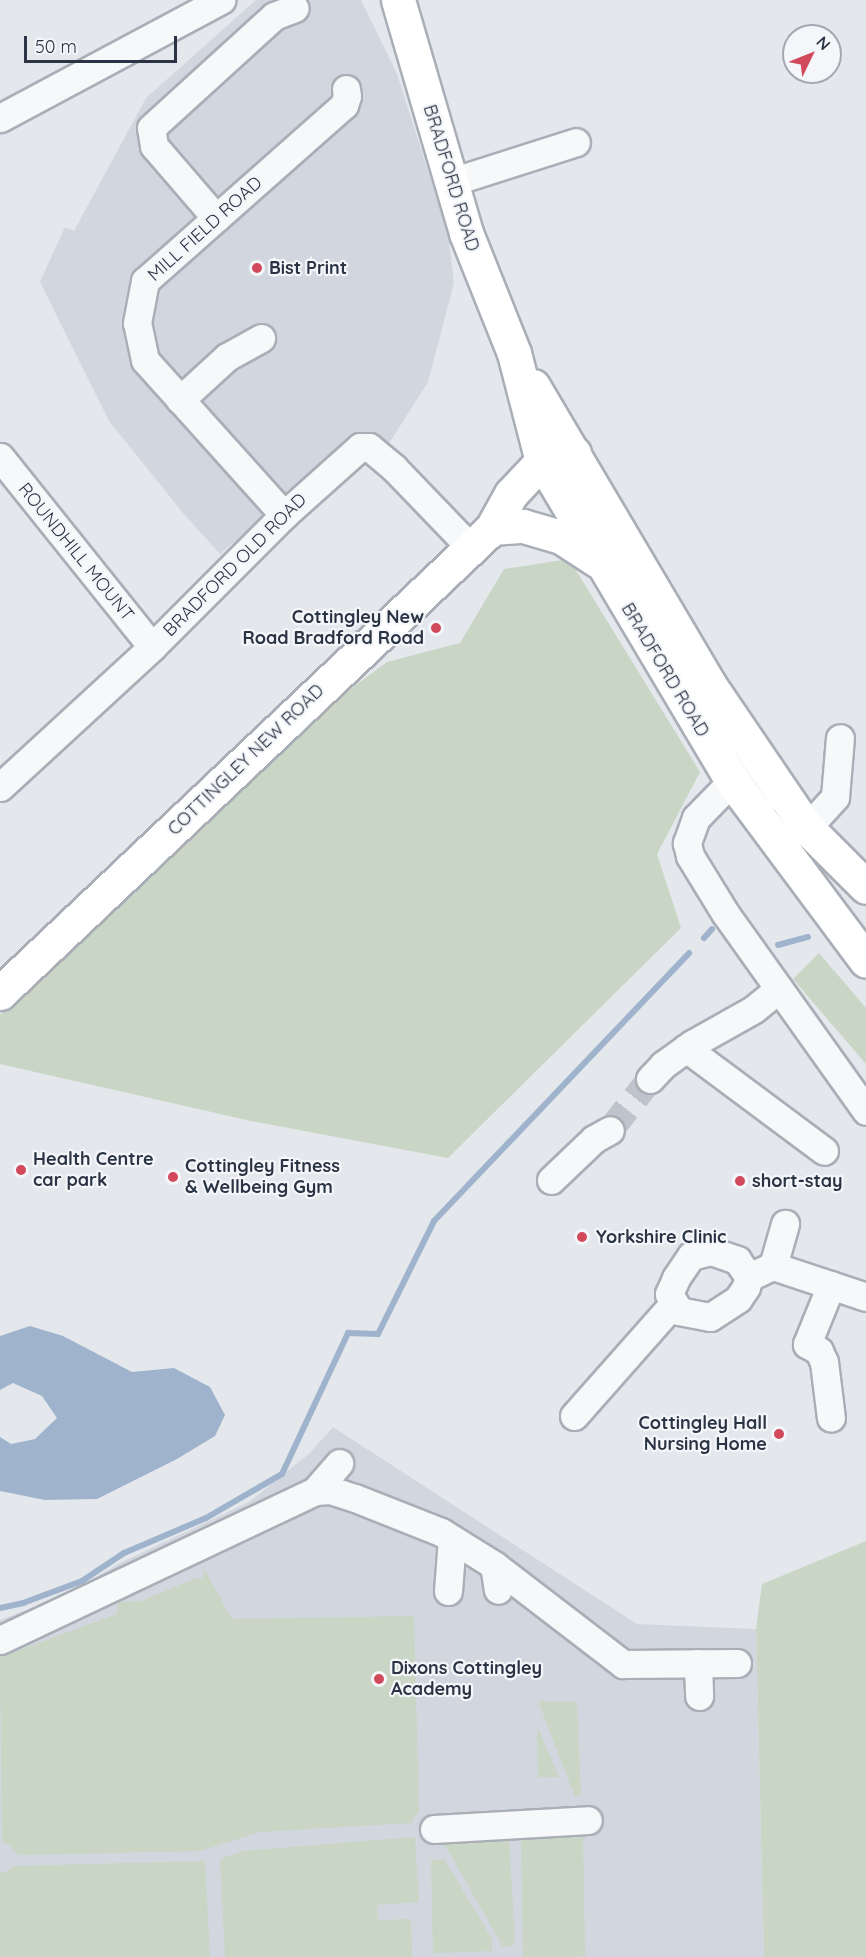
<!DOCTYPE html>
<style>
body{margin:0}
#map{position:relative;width:866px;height:1957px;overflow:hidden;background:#e4e7ec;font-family:Quicksand,sans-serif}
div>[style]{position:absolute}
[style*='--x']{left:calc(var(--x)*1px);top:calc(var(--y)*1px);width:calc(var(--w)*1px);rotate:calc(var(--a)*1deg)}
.built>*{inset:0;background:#d2d6de}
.green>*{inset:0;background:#c9d6c5;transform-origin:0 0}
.water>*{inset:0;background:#9fb4cc}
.stream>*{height:6px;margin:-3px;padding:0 3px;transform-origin:3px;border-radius:3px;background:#9fb4cc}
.minor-tunnel>*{height:27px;margin-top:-13.5px;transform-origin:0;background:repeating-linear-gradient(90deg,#bfc3cb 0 27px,transparent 0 41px)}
.roads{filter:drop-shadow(2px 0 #a9aeb7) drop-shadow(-2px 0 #a9aeb7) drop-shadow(0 2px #a9aeb7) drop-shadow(0 -2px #a9aeb7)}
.minor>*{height:27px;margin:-13.5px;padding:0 13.5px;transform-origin:13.5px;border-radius:13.5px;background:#f7f8fa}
.major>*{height:33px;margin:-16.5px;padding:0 16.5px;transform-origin:16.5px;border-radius:16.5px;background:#fff}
.dots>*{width:16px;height:16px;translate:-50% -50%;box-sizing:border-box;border:3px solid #f4f6f9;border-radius:50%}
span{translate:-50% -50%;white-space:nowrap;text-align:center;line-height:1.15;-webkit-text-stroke:4.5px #f4f6f9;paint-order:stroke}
.street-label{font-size:18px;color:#2b3445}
.poi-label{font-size:18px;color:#2b3445;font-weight:700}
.left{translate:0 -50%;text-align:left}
.right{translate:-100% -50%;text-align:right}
.north{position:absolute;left:782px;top:24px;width:60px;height:60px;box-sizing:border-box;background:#f4f6f9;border:2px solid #a4a8b1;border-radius:50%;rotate:47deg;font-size:16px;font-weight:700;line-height:24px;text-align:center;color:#2b3445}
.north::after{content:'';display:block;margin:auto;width:21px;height:27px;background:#d1495b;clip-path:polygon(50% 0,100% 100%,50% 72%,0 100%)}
.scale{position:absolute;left:24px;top:36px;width:153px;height:27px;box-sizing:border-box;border:3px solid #2b3445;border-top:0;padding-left:8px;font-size:18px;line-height:21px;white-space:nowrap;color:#2b3445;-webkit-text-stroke:4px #f4f6f9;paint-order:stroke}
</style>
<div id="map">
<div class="built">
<div style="clip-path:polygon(256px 0,361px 0,397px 74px,448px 233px,454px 283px,428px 382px,386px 448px,362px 432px,220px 554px,183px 513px,109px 421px,40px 282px,65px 227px,74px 231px,146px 98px)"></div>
<div style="clip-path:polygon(333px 1427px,637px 1624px,756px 1629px,764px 1957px,0 1957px,0 1620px,64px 1596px,120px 1563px,249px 1502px,310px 1453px)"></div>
</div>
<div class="green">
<div style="clip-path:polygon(569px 559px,700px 772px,657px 854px,681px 928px,448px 1158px,251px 1121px,0 1064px,0 1015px,313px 717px,387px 662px,460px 643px,504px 569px)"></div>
<div style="clip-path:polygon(819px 953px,866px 1008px,866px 1064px,793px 979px)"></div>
<div style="clip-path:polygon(866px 1541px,866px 1957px,764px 1957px,756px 1629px,762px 1584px)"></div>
<div style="clip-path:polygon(205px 1570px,232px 1619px,414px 1616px,419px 1811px,411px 1823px,260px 1832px,200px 1851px,19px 1855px,9px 1845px,2px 1842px,0 1657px,117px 1614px,118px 1602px,141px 1601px,196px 1578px,201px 1579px)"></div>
<div style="clip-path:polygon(538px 1701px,577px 1701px,581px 1795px,575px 1797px)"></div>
<div style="clip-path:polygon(537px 1725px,559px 1777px,538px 1777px)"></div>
<div style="left:583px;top:1835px;width:121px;height:62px;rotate:89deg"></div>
<div style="clip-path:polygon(415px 1837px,419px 1902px,377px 1905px,378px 1920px,411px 1919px,412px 1957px,225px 1957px,220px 1859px,243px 1851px)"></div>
<div style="clip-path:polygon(509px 1837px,515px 1945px,503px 1947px,442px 1840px)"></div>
<div style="clip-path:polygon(444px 1859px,492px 1939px,492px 1951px,433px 1953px,431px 1860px)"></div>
<div style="clip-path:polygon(205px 1861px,210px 1957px,0 1957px,0 1872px,5px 1872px,13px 1866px)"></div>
</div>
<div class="water">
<div style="clip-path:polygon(30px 1326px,63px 1336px,132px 1372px,174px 1368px,210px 1387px,225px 1415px,215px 1436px,177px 1459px,97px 1499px,45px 1500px,0 1491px,0 1437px,11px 1444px,35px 1439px,57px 1418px,42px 1396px,13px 1383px,0 1390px,0 1336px)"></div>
</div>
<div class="stream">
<div style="--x:704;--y:938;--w:12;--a:-48"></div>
<div style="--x:778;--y:945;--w:31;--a:-15"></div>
<div style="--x:0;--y:1608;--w:24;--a:-12"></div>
<div style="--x:23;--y:1603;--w:63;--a:-20.4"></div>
<div style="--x:82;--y:1581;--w:50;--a:-33.7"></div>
<div style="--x:124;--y:1553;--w:89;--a:-23.1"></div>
<div style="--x:206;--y:1518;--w:88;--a:-30.1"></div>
<div style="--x:282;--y:1474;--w:156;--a:-64.9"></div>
<div style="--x:348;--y:1333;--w:30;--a:2"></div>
<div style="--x:378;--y:1334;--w:126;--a:-63.6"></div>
<div style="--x:434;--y:1221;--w:370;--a:-46.4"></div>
</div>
<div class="minor-tunnel">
<div style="--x:610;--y:1130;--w:65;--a:-51.9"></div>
</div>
<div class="roads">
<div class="minor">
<div style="--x:0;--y:118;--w:251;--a:-28.1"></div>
<div style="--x:451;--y:182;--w:131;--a:-17.7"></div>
<div style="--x:216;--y:218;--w:95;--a:-130.7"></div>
<div style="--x:154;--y:146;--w:18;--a:-99"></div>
<div style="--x:151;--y:128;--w:166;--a:-42.3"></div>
<div style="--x:274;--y:16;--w:22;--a:-21"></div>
<div style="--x:180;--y:400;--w:64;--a:-42.5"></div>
<div style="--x:227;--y:357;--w:39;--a:-29"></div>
<div style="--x:0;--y:457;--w:243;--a:51.3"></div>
<div style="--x:284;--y:515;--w:208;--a:-131.9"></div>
<div style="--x:145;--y:360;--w:38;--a:-102"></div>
<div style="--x:137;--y:323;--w:43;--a:-79.2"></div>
<div style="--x:145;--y:281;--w:266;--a:-41.5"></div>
<div style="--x:344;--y:105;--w:9;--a:-72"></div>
<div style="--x:347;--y:96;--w:7;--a:-98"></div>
<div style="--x:724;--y:721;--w:53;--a:68.8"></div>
<div style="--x:743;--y:770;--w:16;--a:135"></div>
<div style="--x:732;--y:781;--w:59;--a:18.7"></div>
<div style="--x:732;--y:781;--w:52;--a:134.2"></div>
<div style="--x:696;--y:818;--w:27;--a:110"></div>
<div style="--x:687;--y:843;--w:13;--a:77"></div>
<div style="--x:690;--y:856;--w:67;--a:58.4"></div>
<div style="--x:725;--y:913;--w:243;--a:54.5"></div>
<div style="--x:0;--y:787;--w:207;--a:-42.6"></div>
<div style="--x:152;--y:647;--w:187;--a:-45"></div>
<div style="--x:284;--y:515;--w:102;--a:-41.8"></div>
<div style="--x:360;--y:447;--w:9;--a:0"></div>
<div style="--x:369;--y:447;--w:33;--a:40"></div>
<div style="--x:394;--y:468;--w:110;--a:46.1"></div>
<div style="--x:807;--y:828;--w:42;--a:-47.9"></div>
<div style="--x:835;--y:797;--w:59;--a:-85.2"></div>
<div style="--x:686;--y:1048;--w:172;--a:36.7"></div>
<div style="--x:650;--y:1079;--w:19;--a:-47"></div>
<div style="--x:663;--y:1065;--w:36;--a:-36"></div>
<div style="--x:692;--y:1044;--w:71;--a:-29.4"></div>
<div style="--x:754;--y:1009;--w:32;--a:-39"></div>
<div style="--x:551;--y:1180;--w:59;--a:-43.6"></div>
<div style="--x:594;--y:1139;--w:18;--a:-29"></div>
<div style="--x:711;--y:1251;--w:28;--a:19"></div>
<div style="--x:737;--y:1260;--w:21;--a:55"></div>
<div style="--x:749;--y:1277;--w:10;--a:107"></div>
<div style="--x:746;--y:1287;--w:14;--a:124"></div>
<div style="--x:738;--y:1299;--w:33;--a:147"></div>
<div style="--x:710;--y:1317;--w:32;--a:-169"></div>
<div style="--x:679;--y:1311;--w:20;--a:-120"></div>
<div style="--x:669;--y:1294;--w:17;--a:-66"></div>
<div style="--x:676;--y:1278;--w:27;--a:-56"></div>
<div style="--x:691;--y:1256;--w:21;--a:-14"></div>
<div style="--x:773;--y:1266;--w:44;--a:-74.1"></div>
<div style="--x:749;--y:1277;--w:26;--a:-25"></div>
<div style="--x:773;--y:1266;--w:98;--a:18.4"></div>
<div style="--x:831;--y:1285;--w:64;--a:112.1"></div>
<div style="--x:807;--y:1344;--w:14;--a:30"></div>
<div style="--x:819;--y:1351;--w:12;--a:66"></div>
<div style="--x:824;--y:1362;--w:56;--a:82.9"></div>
<div style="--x:574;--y:1416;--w:151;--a:-48.5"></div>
<div style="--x:315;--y:1491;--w:37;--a:-49"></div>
<div style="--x:494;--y:1565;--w:163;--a:37.5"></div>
<div style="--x:623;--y:1664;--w:114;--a:-0.5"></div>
<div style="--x:448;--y:1591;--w:52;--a:-85.6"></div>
<div style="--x:0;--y:1640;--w:348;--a:-25.3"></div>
<div style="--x:315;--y:1491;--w:15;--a:-4"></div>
<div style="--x:330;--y:1490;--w:26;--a:18"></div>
<div style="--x:355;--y:1498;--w:92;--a:21.6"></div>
<div style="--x:441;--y:1532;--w:62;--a:31.9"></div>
<div style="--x:494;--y:1565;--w:25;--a:81"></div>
<div style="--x:698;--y:1663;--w:33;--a:88"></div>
<div style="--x:434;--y:1829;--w:154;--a:-3.3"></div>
</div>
<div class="major">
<div style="--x:398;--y:0;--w:243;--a:73.7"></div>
<div style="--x:466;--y:233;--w:129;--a:68.2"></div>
<div style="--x:514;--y:353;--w:112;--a:75.5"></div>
<div style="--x:542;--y:461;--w:372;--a:59.3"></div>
<div style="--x:732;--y:781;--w:224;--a:53.3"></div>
<div style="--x:533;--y:386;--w:346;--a:59.4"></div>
<div style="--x:709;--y:684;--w:174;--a:55.8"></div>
<div style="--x:807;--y:828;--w:83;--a:45"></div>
<div style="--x:492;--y:528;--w:31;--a:-4"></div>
<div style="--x:523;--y:526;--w:40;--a:16"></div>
<div style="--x:561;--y:537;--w:44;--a:33"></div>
<div style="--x:0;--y:993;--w:677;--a:-43.38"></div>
<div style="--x:492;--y:528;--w:39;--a:-61"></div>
<div style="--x:511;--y:494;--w:45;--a:-46.8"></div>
<div style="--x:542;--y:461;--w:33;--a:-14"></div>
</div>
</div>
<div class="dots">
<div style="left:257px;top:268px;background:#d1495b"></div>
<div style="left:436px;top:628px;background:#d1495b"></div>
<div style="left:21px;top:1170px;background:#d1495b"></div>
<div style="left:173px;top:1177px;background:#d1495b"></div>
<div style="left:740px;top:1181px;background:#d1495b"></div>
<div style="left:582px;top:1237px;background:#d1495b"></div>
<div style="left:779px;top:1434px;background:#d1495b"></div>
<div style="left:379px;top:1679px;background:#d1495b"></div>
</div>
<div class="street-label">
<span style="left:451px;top:178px;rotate:73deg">BRADFORD ROAD</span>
<span style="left:205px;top:229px;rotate:-42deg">MILL FIELD ROAD</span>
<span style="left:76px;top:552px;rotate:51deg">ROUNDHILL MOUNT</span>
<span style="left:235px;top:565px;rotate:-45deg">BRADFORD OLD ROAD</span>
<span style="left:665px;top:670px;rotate:59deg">BRADFORD ROAD</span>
<span style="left:246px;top:760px;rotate:-44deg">COTTINGLEY NEW ROAD</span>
</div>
<div class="poi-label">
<span class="left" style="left:269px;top:268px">Bist Print</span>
<span class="right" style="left:424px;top:628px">Cottingley New<br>Road Bradford Road</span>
<span class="left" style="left:33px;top:1170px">Health Centre<br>car park</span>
<span class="left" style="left:185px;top:1177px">Cottingley Fitness<br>&amp; Wellbeing Gym</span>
<span class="left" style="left:752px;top:1181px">short-stay</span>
<span class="left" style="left:596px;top:1237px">Yorkshire Clinic</span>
<span class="right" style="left:767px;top:1434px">Cottingley Hall<br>Nursing Home</span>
<span class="left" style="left:391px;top:1679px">Dixons Cottingley<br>Academy</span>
</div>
<div class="north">N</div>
<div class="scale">50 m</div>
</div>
